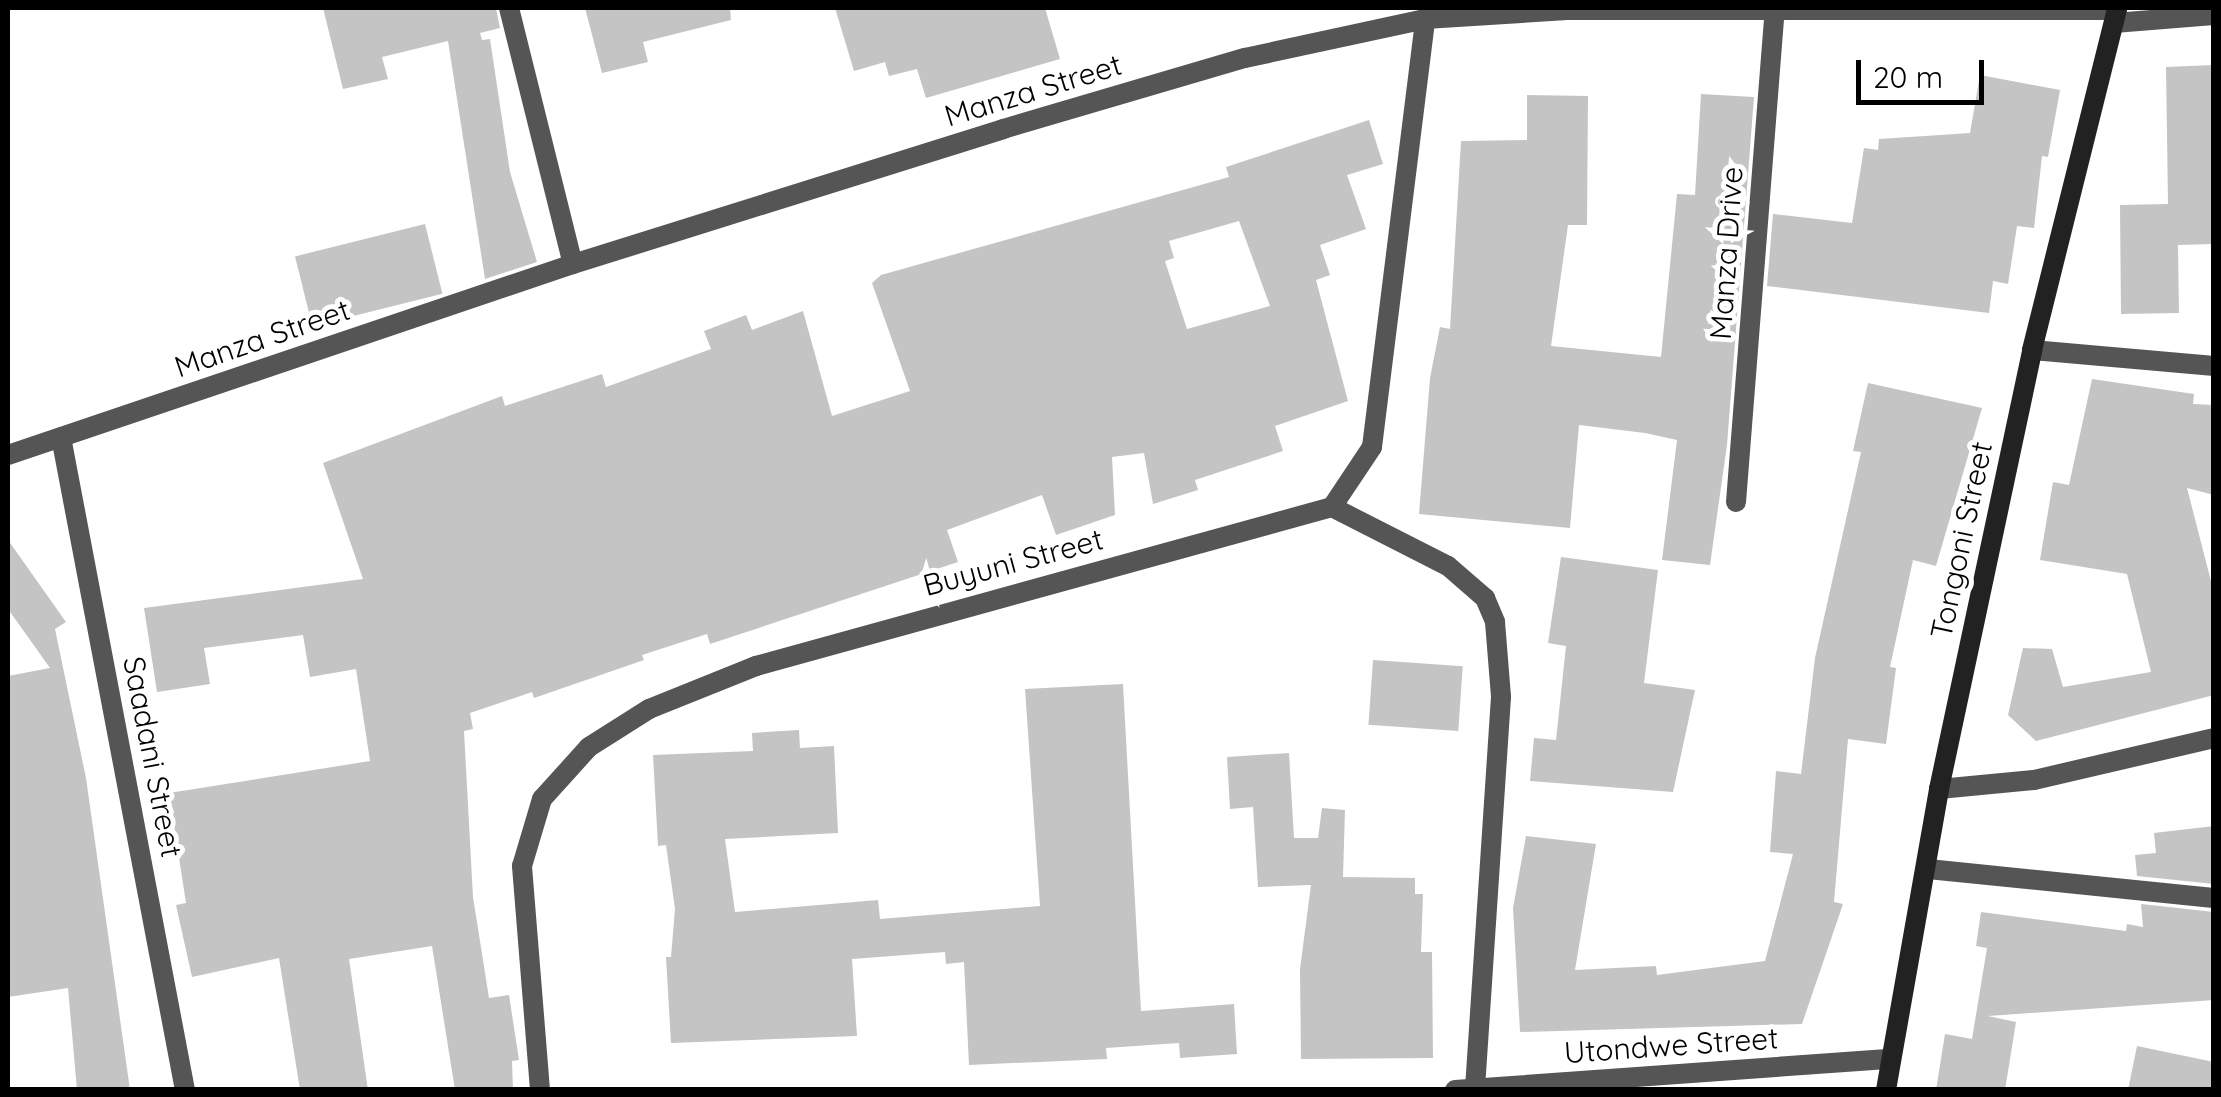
<!DOCTYPE html>
<style>
body{margin:0}
#map{position:relative;width:2221px;height:1097px;overflow:hidden;background:#fff;font-family:Quicksand,sans-serif}
div>[style]{position:absolute}
[style*='--x']{left:calc(var(--x)*1px);top:calc(var(--y)*1px);width:calc(var(--w)*1px);rotate:calc(var(--a)*1deg)}
.building>*{inset:0;background:#c4c4c4;transform-origin:0 0}
.street>*{height:20px;margin:-10px;padding:0 10px;transform-origin:10px;border-radius:10px;background:#555}
.secondary>*{height:20px;margin:-10px;padding:0 10px;transform-origin:10px;border-radius:10px;background:#222}
span{translate:-50% -50%;white-space:nowrap;text-align:center;line-height:1.15;-webkit-text-stroke:10px #fff;paint-order:stroke}
.street-label{font-size:30px;color:#000}
.frame{position:absolute;inset:0;border:10px solid #000;pointer-events:none}
.scale{position:absolute;left:1856px;top:60px;width:128px;height:45px;box-sizing:border-box;border:5px solid #000;border-top:0;padding-left:12px;font-size:30px;line-height:35px;white-space:nowrap;color:#000;-webkit-text-stroke:8px #fff;paint-order:stroke}
</style>
<div id="map">
<div class="building">
<div style="clip-path:polygon(323px 8px,496px 8px,500px 28px,480px 33px,482px 40px,490px 39px,510px 172px,537px 262px,485px 279px,448px 41px,382px 57px,388px 79px,343px 89px)"></div>
<div style="clip-path:polygon(585px 8px,730px 8px,731px 20px,643px 42px,648px 62px,602px 73px)"></div>
<div style="clip-path:polygon(835px 8px,1045px 8px,1060px 59px,926px 98px,917px 69px,889px 76px,885px 62px,854px 71px)"></div>
<div style="clip-path:polygon(2214px 65px,2214px 244px,2178px 245px,2179px 313px,2121px 314px,2120px 205px,2168px 204px,2166px 67px)"></div>
<div style="clip-path:polygon(1980px 75px,2060px 90px,2048px 157px,2042px 156px,2034px 228px,2017px 226px,2008px 284px,1993px 281px,1989px 313px,1767px 286px,1773px 214px,1852px 223px,1864px 148px,1878px 150px,1879px 139px,1970px 133px)"></div>
<div style="clip-path:polygon(1701px 94px,1754px 97px,1727px 445px,1710px 565px,1662px 560px,1677px 440px,1645px 433px,1579px 425px,1570px 528px,1419px 514px,1430px 378px,1440px 327px,1450px 329px,1461px 141px,1527px 140px,1527px 95px,1588px 96px,1587px 225px,1568px 225px,1551px 346px,1661px 357px,1677px 194px,1695px 195px)"></div>
<div style="clip-path:polygon(evenodd,1369px 120px,1383px 164px,1347px 175px,1366px 229px,1320px 245px,1330px 275px,1316px 280px,1348px 401px,1275px 426px,1283px 451px,1195px 480px,1198px 490px,1153px 504px,1144px 453px,1112px 457px,1115px 515px,1056px 535px,1042px 495px,947px 530px,958px 562px,710px 644px,707px 634px,642px 655px,644px 660px,534px 698px,532px 692px,470px 713px,473px 729px,464px 731px,473px 897px,489px 998px,509px 995px,519px 1060px,512px 1061px,513px 1090px,455px 1090px,432px 946px,349px 959px,368px 1090px,300px 1090px,279px 958px,192px 977px,176px 905px,186px 903px,169px 793px,370px 761px,356px 669px,310px 677px,303px 635px,204px 648px,210px 684px,157px 692px,144px 608px,363px 579px,323px 463px,502px 396px,505px 406px,602px 374px,606px 387px,711px 349px,704px 331px,746px 315px,752px 330px,803px 311px,832px 416px,910px 391px,872px 283px,881px 275px,1229px 177px,1226px 167px,1369px 120px,1239px 221px,1270px 306px,1187px 329px,1165px 261px,1174px 258px,1169px 241px,1239px 221px)"></div>
<div style="left:425px;top:224px;width:72px;height:134px;rotate:76deg"></div>
<div style="clip-path:polygon(2092px 379px,2194px 394px,2193px 404px,2214px 405px,2214px 495px,2187px 488px,2214px 593px,2214px 695px,2036px 741px,2008px 715px,2023px 648px,2052px 649px,2063px 687px,2151px 672px,2127px 574px,2040px 560px,2053px 482px,2069px 485px)"></div>
<div style="clip-path:polygon(1868px 383px,1982px 408px,1936px 566px,1913px 560px,1890px 667px,1896px 668px,1886px 744px,1848px 739px,1834px 902px,1843px 904px,1802px 1024px,1520px 1032px,1513px 908px,1526px 836px,1596px 844px,1575px 970px,1656px 966px,1657px 975px,1765px 961px,1793px 854px,1770px 852px,1776px 771px,1801px 774px,1815px 658px,1861px 452px,1853px 451px)"></div>
<div style="clip-path:polygon(8px 540px,66px 622px,55px 629px,86px 778px,130px 1090px,77px 1090px,68px 988px,8px 997px,8px 676px,50px 668px,8px 609px)"></div>
<div style="clip-path:polygon(1561px 557px,1658px 570px,1644px 683px,1695px 690px,1673px 792px,1530px 781px,1534px 738px,1556px 740px,1566px 646px,1548px 643px)"></div>
<div style="left:1373px;top:660px;width:90px;height:65px;rotate:4deg"></div>
<div style="clip-path:polygon(1123px 684px,1141px 1011px,1234px 1004px,1237px 1054px,1180px 1058px,1179px 1043px,1106px 1048px,1107px 1059px,969px 1065px,964px 962px,946px 964px,945px 952px,852px 959px,857px 1036px,671px 1043px,666px 957px,671px 957px,675px 909px,666px 845px,658px 846px,653px 755px,753px 751px,752px 733px,799px 730px,800px 748px,834px 746px,838px 833px,725px 839px,735px 912px,878px 900px,880px 919px,1040px 906px,1025px 689px)"></div>
<div style="clip-path:polygon(1289px 753px,1294px 838px,1318px 838px,1322px 808px,1345px 810px,1343px 877px,1415px 878px,1415px 894px,1423px 894px,1421px 952px,1432px 952px,1433px 1058px,1301px 1059px,1300px 969px,1311px 885px,1258px 887px,1253px 807px,1230px 809px,1227px 757px)"></div>
<div style="clip-path:polygon(2214px 826px,2214px 884px,2137px 876px,2135px 855px,2156px 853px,2154px 833px)"></div>
<div style="clip-path:polygon(2141px 904px,2214px 912px,2214px 1000px,1988px 1016px,2016px 1022px,2005px 1090px,1936px 1090px,1945px 1034px,1972px 1039px,1987px 948px,1976px 946px,1981px 912px,2126px 931px,2127px 924px,2143px 927px)"></div>
<div style="clip-path:polygon(2137px 1046px,2214px 1062px,2214px 1090px,2128px 1090px)"></div>
</div>
<div class="street">
<div style="--x:509;--y:8;--w:264;--a:76"></div>
<div style="--x:2114;--y:23;--w:100;--a:-4.6"></div>
<div style="--x:2032;--y:350;--w:183;--a:5"></div>
<div style="--x:61;--y:437;--w:665;--a:79.25"></div>
<div style="--x:8;--y:455;--w:596;--a:-18.68"></div>
<div style="--x:573;--y:264;--w:451;--a:-17.4"></div>
<div style="--x:1003;--y:129;--w:252;--a:-16.4"></div>
<div style="--x:1245;--y:58;--w:184;--a:-12.2"></div>
<div style="--x:1425;--y:19;--w:142;--a:-3.6"></div>
<div style="--x:1567;--y:10;--w:550;--a:0"></div>
<div style="--x:1736;--y:502;--w:495;--a:-85.5"></div>
<div style="--x:1332;--y:507;--w:130;--a:27"></div>
<div style="--x:1448;--y:566;--w:49;--a:40.9"></div>
<div style="--x:1485;--y:598;--w:26;--a:67"></div>
<div style="--x:1495;--y:622;--w:75;--a:85.4"></div>
<div style="--x:1501;--y:697;--w:392;--a:93.8"></div>
<div style="--x:1939;--y:789;--w:95;--a:-5.4"></div>
<div style="--x:2034;--y:780;--w:185;--a:-13.1"></div>
<div style="--x:1928;--y:869;--w:287;--a:5.8"></div>
<div style="--x:540;--y:1090;--w:225;--a:-94.6"></div>
<div style="--x:522;--y:866;--w:70;--a:-73.4"></div>
<div style="--x:542;--y:799;--w:70;--a:-47.9"></div>
<div style="--x:589;--y:747;--w:71;--a:-32.3"></div>
<div style="--x:649;--y:709;--w:115;--a:-21.9"></div>
<div style="--x:756;--y:666;--w:598;--a:-15.43"></div>
<div style="--x:1332;--y:507;--w:72;--a:-56.3"></div>
<div style="--x:1372;--y:447;--w:431;--a:-82.9"></div>
<div style="--x:1455;--y:1090;--w:437;--a:-4.1"></div>
</div>
<div class="secondary">
<div style="--x:1886;--y:1090;--w:306;--a:-80"></div>
<div style="--x:1939;--y:789;--w:449;--a:-78"></div>
<div style="--x:2032;--y:350;--w:352;--a:-76"></div>
</div>
<div class="street-label">
<span style="left:1033px;top:90px;rotate:-17deg">Manza Street</span>
<span style="left:1726px;top:253px;rotate:-86deg">Manza Drive</span>
<span style="left:262px;top:338px;rotate:-19deg">Manza Street</span>
<span style="left:1961px;top:540px;rotate:-78deg">Tongoni Street</span>
<span style="left:1013px;top:562px;rotate:-15deg">Buyuni Street</span>
<span style="left:153px;top:757px;rotate:79deg">Saadani Street</span>
<span style="left:1671px;top:1045px;rotate:-4deg">Utondwe Street</span>
</div>
<div class="frame"></div>
<div class="scale">20 m</div>
</div>
